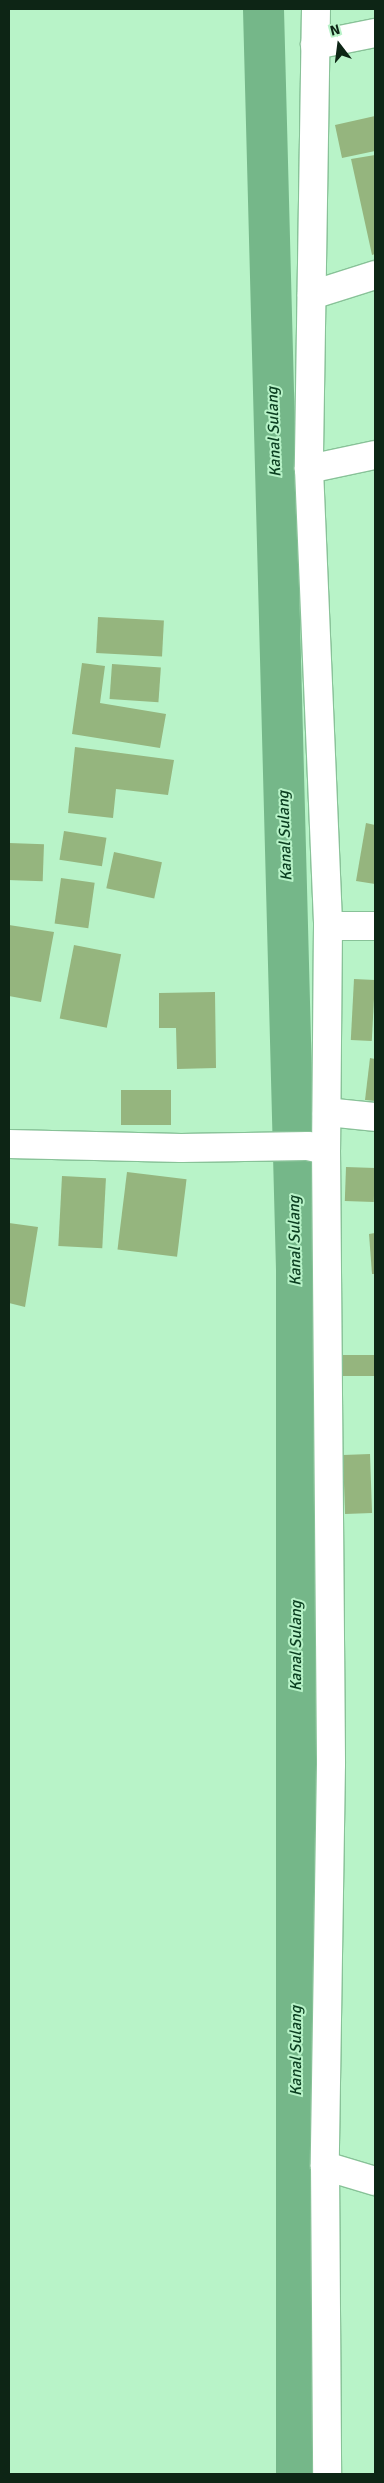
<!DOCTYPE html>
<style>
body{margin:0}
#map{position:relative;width:384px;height:2483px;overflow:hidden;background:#b8f3c8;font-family:Signika,sans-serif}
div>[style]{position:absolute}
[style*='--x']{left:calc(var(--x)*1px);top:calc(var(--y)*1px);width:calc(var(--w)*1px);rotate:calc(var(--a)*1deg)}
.canal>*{height:41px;margin:-20.5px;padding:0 20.5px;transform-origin:20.5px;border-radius:20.5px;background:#75b789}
.building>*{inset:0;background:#95b57e;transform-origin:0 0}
.roads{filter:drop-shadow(1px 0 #88c298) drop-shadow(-1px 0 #88c298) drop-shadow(0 1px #88c298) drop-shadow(0 -1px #88c298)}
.minor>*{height:28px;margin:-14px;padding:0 14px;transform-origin:14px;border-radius:14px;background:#fff}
span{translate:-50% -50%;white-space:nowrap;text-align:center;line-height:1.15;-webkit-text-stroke:4px #b8f3c8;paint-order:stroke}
.water-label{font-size:16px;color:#0b3f21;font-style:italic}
.frame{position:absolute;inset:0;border:10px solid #0d2515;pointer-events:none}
.north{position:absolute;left:314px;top:20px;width:50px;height:50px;-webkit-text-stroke:4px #b8f3c8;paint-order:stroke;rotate:345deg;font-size:14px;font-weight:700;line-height:20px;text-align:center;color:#0d2515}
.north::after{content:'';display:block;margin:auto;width:18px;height:22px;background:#0d2515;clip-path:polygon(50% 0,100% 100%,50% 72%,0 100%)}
</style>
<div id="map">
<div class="canal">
<div style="--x:263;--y:9;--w:1263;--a:88.5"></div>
<div style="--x:296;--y:1272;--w:1202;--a:90"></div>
</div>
<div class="building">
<div style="clip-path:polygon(375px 116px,375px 151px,342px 158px,335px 125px)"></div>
<div style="clip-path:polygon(375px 155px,375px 254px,372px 255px,351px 159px)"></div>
<div style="left:98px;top:617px;width:66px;height:36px;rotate:3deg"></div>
<div style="clip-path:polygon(82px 663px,105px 666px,100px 703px,166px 714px,160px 748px,72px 734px)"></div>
<div style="left:112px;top:664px;width:49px;height:35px;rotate:4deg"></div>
<div style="clip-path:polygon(75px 747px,174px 760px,168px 795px,116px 789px,113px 818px,68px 813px)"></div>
<div style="clip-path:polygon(366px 823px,375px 825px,375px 884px,356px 881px)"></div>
<div style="left:64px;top:831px;width:43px;height:29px;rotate:9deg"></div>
<div style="left:9px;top:843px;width:35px;height:37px;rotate:2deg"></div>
<div style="left:114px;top:852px;width:49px;height:37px;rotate:12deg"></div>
<div style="left:61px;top:878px;width:34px;height:46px;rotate:8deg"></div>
<div style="clip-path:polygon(9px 925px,54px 932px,41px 1002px,9px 996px)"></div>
<div style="left:74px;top:945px;width:48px;height:75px;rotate:11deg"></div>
<div style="left:354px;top:979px;width:21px;height:61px;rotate:3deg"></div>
<div style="clip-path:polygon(215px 992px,216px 1068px,177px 1069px,176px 1028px,159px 1028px,159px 993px)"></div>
<div style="clip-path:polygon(370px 1058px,375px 1059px,375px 1101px,365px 1100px)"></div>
<div style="left:121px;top:1090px;width:50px;height:35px"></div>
<div style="left:346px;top:1167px;width:29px;height:34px;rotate:2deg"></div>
<div style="left:127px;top:1172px;width:60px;height:78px;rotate:7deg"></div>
<div style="left:62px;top:1176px;width:44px;height:70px;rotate:3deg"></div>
<div style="clip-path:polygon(9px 1223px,38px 1227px,25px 1307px,9px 1303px)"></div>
<div style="clip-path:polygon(375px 1233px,375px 1274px,372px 1274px,369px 1234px)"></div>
<div style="left:375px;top:1355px;width:21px;height:32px;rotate:90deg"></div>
<div style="left:370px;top:1454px;width:59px;height:27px;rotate:88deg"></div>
</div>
<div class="roads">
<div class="minor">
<div style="--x:316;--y:9;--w:460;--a:90.9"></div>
<div style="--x:309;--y:469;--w:457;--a:87.6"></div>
<div style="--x:328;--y:926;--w:224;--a:90.5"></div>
<div style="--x:326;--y:1150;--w:614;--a:89.53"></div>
<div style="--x:331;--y:1764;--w:402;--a:90.9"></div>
<div style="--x:325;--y:2166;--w:308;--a:89.6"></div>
<div style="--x:315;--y:45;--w:61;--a:-11.3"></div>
<div style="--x:312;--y:295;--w:66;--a:-17.6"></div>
<div style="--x:309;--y:469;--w:67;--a:-12"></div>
<div style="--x:328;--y:926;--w:47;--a:0"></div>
<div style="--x:327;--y:1112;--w:48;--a:5.9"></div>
<div style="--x:9;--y:1144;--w:172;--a:1.3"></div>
<div style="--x:181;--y:1148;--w:127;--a:-0.9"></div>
<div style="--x:308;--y:1146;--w:18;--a:13"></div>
<div style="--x:325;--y:2166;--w:52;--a:16.7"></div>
</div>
</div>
<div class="water-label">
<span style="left:274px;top:432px;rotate:-92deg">Kanal Sulang</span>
<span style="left:285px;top:836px;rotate:-92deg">Kanal Sulang</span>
<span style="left:295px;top:1241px;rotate:-91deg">Kanal Sulang</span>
<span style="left:296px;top:1646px;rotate:-90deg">Kanal Sulang</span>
<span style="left:296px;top:2051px;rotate:-90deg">Kanal Sulang</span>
</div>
<div class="frame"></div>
<div class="north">N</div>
</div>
